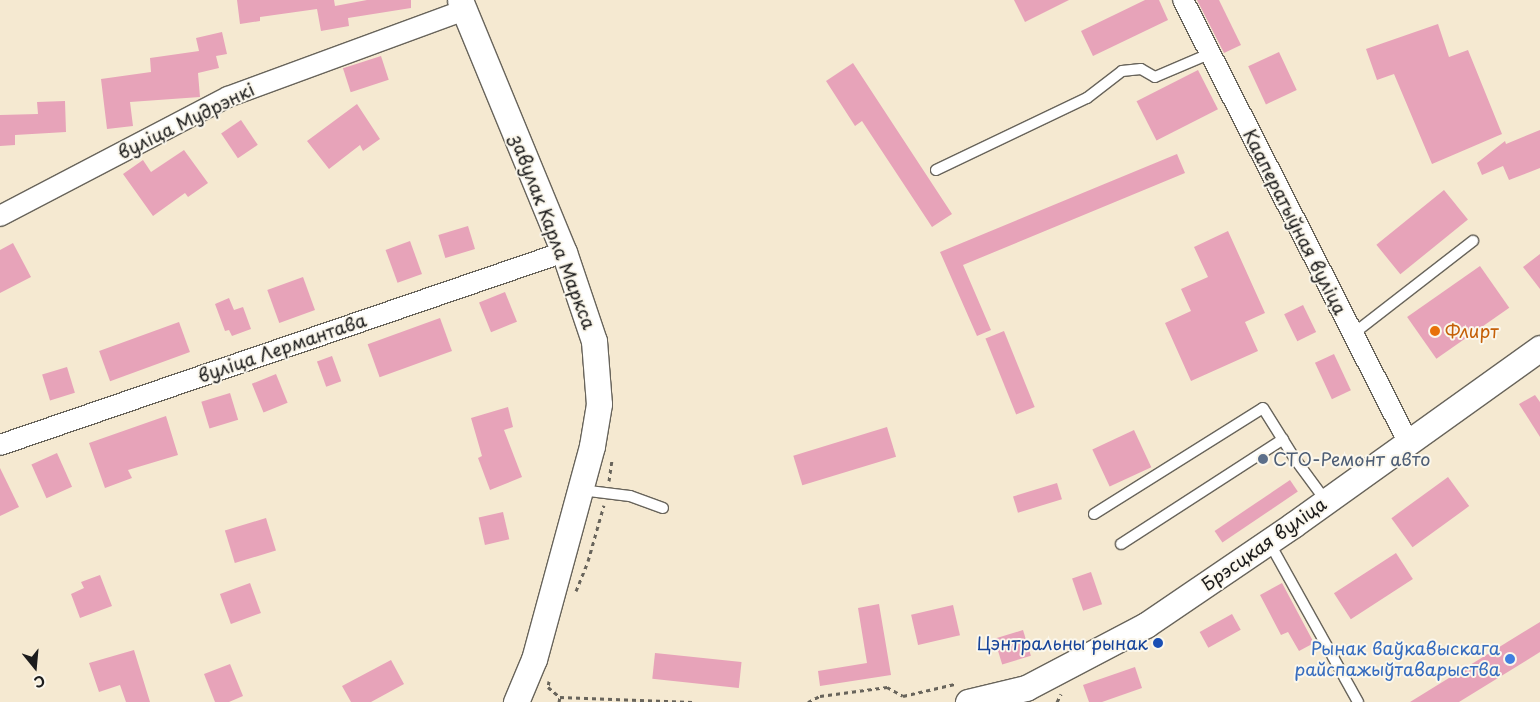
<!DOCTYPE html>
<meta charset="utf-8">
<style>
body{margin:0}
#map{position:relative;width:1540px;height:702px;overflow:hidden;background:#f5e9d1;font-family:"Playpen Sans",sans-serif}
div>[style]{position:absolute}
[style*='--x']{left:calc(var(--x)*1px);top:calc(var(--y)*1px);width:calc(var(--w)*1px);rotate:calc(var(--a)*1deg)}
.building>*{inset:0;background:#e7a3b9;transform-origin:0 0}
.path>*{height:3px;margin-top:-1.5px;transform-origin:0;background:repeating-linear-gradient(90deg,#68645b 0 4px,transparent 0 8px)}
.roads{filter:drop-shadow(1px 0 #68645b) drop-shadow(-1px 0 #68645b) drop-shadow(0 1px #68645b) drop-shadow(0 -1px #68645b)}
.service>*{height:10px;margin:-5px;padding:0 5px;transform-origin:5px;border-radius:5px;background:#fff}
.minor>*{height:20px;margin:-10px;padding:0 10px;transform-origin:10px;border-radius:10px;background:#fff}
.tertiary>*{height:25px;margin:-12.5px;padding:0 12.5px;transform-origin:12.5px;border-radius:12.5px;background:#fff}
.dots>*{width:14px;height:14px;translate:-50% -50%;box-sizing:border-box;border:2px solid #fbf7ec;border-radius:50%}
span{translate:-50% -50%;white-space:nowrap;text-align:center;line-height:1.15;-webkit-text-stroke:4px #fbf7ec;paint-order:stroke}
.street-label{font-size:18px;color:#1c1c1c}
.food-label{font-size:18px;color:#c56008}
.left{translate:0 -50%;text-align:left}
.service-label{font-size:18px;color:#4e5e75}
.transit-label{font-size:18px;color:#164399}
.right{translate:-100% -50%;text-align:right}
.shop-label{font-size:18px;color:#366cbe}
.north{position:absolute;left:10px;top:642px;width:50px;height:50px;-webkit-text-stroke:4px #fbf7ec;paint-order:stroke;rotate:163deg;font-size:14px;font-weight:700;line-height:20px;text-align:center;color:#1c1c1c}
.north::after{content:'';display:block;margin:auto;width:18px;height:22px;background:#1c1c1c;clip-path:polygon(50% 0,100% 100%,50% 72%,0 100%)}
</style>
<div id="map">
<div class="building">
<div style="clip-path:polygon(237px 0,334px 0,335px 6px,367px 0,411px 0,411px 8px,348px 18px,349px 26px,321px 31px,317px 9px,260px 17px,260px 21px,240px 24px)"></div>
<div style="clip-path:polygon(1014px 0,1069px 0,1025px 22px)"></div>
<div style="clip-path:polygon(1145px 0,1159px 0,1168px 20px,1093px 56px,1081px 31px)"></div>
<div style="clip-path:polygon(1197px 0,1219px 0,1241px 45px,1224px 53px)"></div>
<div style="clip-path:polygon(1438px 24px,1449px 57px,1468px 50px,1502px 134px,1432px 164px,1394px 74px,1377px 80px,1366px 49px)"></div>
<div style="clip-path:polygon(222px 32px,227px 54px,216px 56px,219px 68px,198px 73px,200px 97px,130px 102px,133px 126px,107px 129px,101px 79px,151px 72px,150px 58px,199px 51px,196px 38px)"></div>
<div style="left:1279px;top:52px;width:42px;height:34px;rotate:65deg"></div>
<div style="left:381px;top:56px;width:25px;height:40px;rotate:72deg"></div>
<div style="clip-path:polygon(853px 63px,952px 214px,932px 227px,862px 121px,855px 126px,826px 81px)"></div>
<div style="left:1198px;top:70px;width:44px;height:69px;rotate:63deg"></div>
<div style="clip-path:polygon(65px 101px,66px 132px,15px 135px,15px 145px,0 146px,0 115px,38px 114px,37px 102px)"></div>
<div style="clip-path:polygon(357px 104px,380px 139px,363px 151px,360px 145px,329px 169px,307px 141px)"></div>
<div style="left:241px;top:120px;width:30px;height:24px;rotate:56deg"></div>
<div style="clip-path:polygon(1540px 130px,1540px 168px,1509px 180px,1503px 166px,1482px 175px,1477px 163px,1505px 141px,1506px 144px)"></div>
<div style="clip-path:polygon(184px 150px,208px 183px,188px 197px,185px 193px,153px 216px,123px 174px,143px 160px,151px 172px)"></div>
<div style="clip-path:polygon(1177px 154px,1185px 173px,963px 265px,991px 330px,977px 336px,940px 252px)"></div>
<div style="left:1444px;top:190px;width:38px;height:87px;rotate:51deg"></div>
<div style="left:468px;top:226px;width:24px;height:31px;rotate:73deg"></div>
<div style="clip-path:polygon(1228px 231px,1265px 313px,1245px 322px,1258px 351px,1191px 381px,1165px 323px,1191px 311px,1181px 289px,1208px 277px,1194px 247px)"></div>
<div style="left:410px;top:241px;width:35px;height:26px;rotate:70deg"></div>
<div style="clip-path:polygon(13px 243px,31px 277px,0 293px,0 250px)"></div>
<div style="clip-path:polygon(1540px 254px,1540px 289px,1523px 267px)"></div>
<div style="left:1480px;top:266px;width:51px;height:89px;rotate:55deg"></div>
<div style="left:303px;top:277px;width:35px;height:38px;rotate:70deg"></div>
<div style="left:505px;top:292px;width:32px;height:28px;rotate:68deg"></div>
<div style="clip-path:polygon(229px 298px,234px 310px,243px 307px,251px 329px,232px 336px,229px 330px,225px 331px,215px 304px)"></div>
<div style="left:1303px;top:305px;width:30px;height:21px;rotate:64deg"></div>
<div style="left:440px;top:318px;width:35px;height:77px;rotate:70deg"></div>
<div style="left:179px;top:322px;width:32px;height:85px;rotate:70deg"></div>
<div style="left:1004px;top:331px;width:82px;height:20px;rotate:68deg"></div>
<div style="left:1334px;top:354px;width:40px;height:21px;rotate:65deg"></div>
<div style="left:332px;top:356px;width:27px;height:16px;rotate:70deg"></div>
<div style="left:67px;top:367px;width:27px;height:26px;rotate:73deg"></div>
<div style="left:276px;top:374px;width:31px;height:26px;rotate:68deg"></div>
<div style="left:230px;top:393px;width:28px;height:30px;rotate:73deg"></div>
<div style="clip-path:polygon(1535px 395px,1540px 402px,1540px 437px,1519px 404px)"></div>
<div style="clip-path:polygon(508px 407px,513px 427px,504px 430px,522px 477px,490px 490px,478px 458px,482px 456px,471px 418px)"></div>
<div style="clip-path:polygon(166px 416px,178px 455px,128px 470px,132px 478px,105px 488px,89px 443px)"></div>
<div style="left:887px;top:427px;width:31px;height:98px;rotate:73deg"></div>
<div style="left:1134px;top:430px;width:41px;height:46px;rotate:65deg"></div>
<div style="left:57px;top:453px;width:37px;height:28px;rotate:66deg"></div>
<div style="clip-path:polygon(0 468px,19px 507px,0 516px)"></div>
<div style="left:1448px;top:477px;width:36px;height:70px;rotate:54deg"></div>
<div style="left:1290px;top:480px;width:14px;height:91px;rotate:56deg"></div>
<div style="left:1057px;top:483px;width:17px;height:46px;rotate:73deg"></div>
<div style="left:503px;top:512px;width:28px;height:25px;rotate:77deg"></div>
<div style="left:266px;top:518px;width:34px;height:43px;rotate:73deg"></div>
<div style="left:1396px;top:553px;width:31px;height:74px;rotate:57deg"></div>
<div style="left:1091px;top:572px;width:34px;height:20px;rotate:71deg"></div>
<div style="clip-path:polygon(100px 575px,112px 606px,80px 618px,71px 594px,84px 588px,81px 582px)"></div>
<div style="left:250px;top:583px;width:32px;height:32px;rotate:70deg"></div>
<div style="clip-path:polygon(1282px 583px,1314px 643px,1299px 651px,1288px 632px,1281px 635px,1260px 595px)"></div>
<div style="clip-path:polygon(879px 604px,891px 675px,820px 686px,818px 671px,867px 663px,858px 608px)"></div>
<div style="left:953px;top:605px;width:31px;height:43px;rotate:77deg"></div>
<div style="left:1232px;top:614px;width:18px;height:37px;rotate:61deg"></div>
<div style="clip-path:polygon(1540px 622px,1540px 652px,1459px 702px,1410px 702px)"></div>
<div style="left:1023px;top:630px;width:27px;height:30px;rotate:73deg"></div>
<div style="clip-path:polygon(134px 650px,150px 702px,126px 702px,120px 685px,99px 692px,89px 663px)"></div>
<div style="left:655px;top:653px;width:87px;height:26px;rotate:6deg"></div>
<div style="clip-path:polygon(391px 660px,404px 684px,371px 702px,351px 702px,342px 686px)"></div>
<div style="clip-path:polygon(230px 664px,243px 696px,229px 702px,215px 702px,204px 674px)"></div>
<div style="clip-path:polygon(1135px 667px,1142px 688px,1102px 702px,1089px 702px,1083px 685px)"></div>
</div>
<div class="path">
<div style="--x:609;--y:481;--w:21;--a:-82"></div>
<div style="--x:576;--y:591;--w:32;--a:-68"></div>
<div style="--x:588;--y:561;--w:58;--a:-74.1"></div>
<div style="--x:549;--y:681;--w:6;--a:99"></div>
<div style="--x:548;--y:687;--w:16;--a:40"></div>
<div style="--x:559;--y:702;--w:5;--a:-79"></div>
<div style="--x:560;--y:697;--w:133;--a:2.2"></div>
<div style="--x:808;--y:702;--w:13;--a:-27"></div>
<div style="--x:820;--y:696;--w:68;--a:-7.7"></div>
<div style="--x:887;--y:687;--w:18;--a:29"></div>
<div style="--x:903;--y:696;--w:53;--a:-13"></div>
<div style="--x:1057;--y:702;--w:9;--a:-63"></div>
</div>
<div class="roads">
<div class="service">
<div style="--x:936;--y:170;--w:167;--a:-25.5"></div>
<div style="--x:1087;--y:98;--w:44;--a:-37.6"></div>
<div style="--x:1122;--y:71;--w:19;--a:-6"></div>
<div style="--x:1141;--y:69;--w:16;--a:30"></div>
<div style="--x:1155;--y:77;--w:59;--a:-23.1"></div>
<div style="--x:1353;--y:334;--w:152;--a:-37.8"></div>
<div style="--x:581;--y:490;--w:49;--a:7"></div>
<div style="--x:630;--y:496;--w:35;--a:20"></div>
<div style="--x:1094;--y:514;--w:199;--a:-32.1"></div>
<div style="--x:1263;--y:408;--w:60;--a:57.9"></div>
<div style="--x:1295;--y:459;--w:52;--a:53.6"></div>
<div style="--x:1269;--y:542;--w:183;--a:60.9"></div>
<div style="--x:1121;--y:544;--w:193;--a:-32.9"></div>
</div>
<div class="minor">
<div style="--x:1183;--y:0;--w:496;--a:63"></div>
<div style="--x:0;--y:216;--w:257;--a:-27.6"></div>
<div style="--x:228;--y:97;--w:252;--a:-20.2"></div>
<div style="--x:0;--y:445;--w:596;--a:-18.89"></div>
</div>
<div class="tertiary">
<div style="--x:460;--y:0;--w:273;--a:67.6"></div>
<div style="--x:564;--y:252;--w:94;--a:71.4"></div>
<div style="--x:594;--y:341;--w:63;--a:85.5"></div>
<div style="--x:599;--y:404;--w:43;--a:99.5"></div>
<div style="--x:592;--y:446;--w:221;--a:105.2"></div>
<div style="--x:534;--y:659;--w:47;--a:112.7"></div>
<div style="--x:968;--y:702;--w:60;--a:-13.6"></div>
<div style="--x:1026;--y:688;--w:136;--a:-27.7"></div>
<div style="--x:1146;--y:625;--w:178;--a:-34.2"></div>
<div style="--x:1293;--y:525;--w:304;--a:-35.6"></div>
</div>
</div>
<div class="dots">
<div style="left:1435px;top:331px;background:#e8710a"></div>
<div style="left:1263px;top:459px;background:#5c6f8a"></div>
<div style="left:1158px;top:643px;background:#1a4fb4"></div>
<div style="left:1510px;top:659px;background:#3f7fe0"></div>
</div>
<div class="street-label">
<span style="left:186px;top:121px;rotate:-26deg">вуліца Мудрэнкі</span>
<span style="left:1295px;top:222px;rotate:63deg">Кааператыўная вуліца</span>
<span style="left:553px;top:232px;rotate:69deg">завулак Карла Маркса</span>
<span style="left:282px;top:348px;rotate:-19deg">вуліца Лермантава</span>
<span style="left:1264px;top:544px;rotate:-35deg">Брэсцкая вуліца</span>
</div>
<div class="food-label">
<span class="left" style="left:1445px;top:331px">Флирт</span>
</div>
<div class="service-label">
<span class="left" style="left:1273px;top:459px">СТО-Ремонт авто</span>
</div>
<div class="transit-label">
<span class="right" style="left:1148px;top:643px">Цэнтральны рынак</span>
</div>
<div class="shop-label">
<span class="right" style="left:1500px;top:659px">Рынак ваўкавыскага<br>райспажыўтаварыства</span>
</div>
<div class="north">С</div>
</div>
